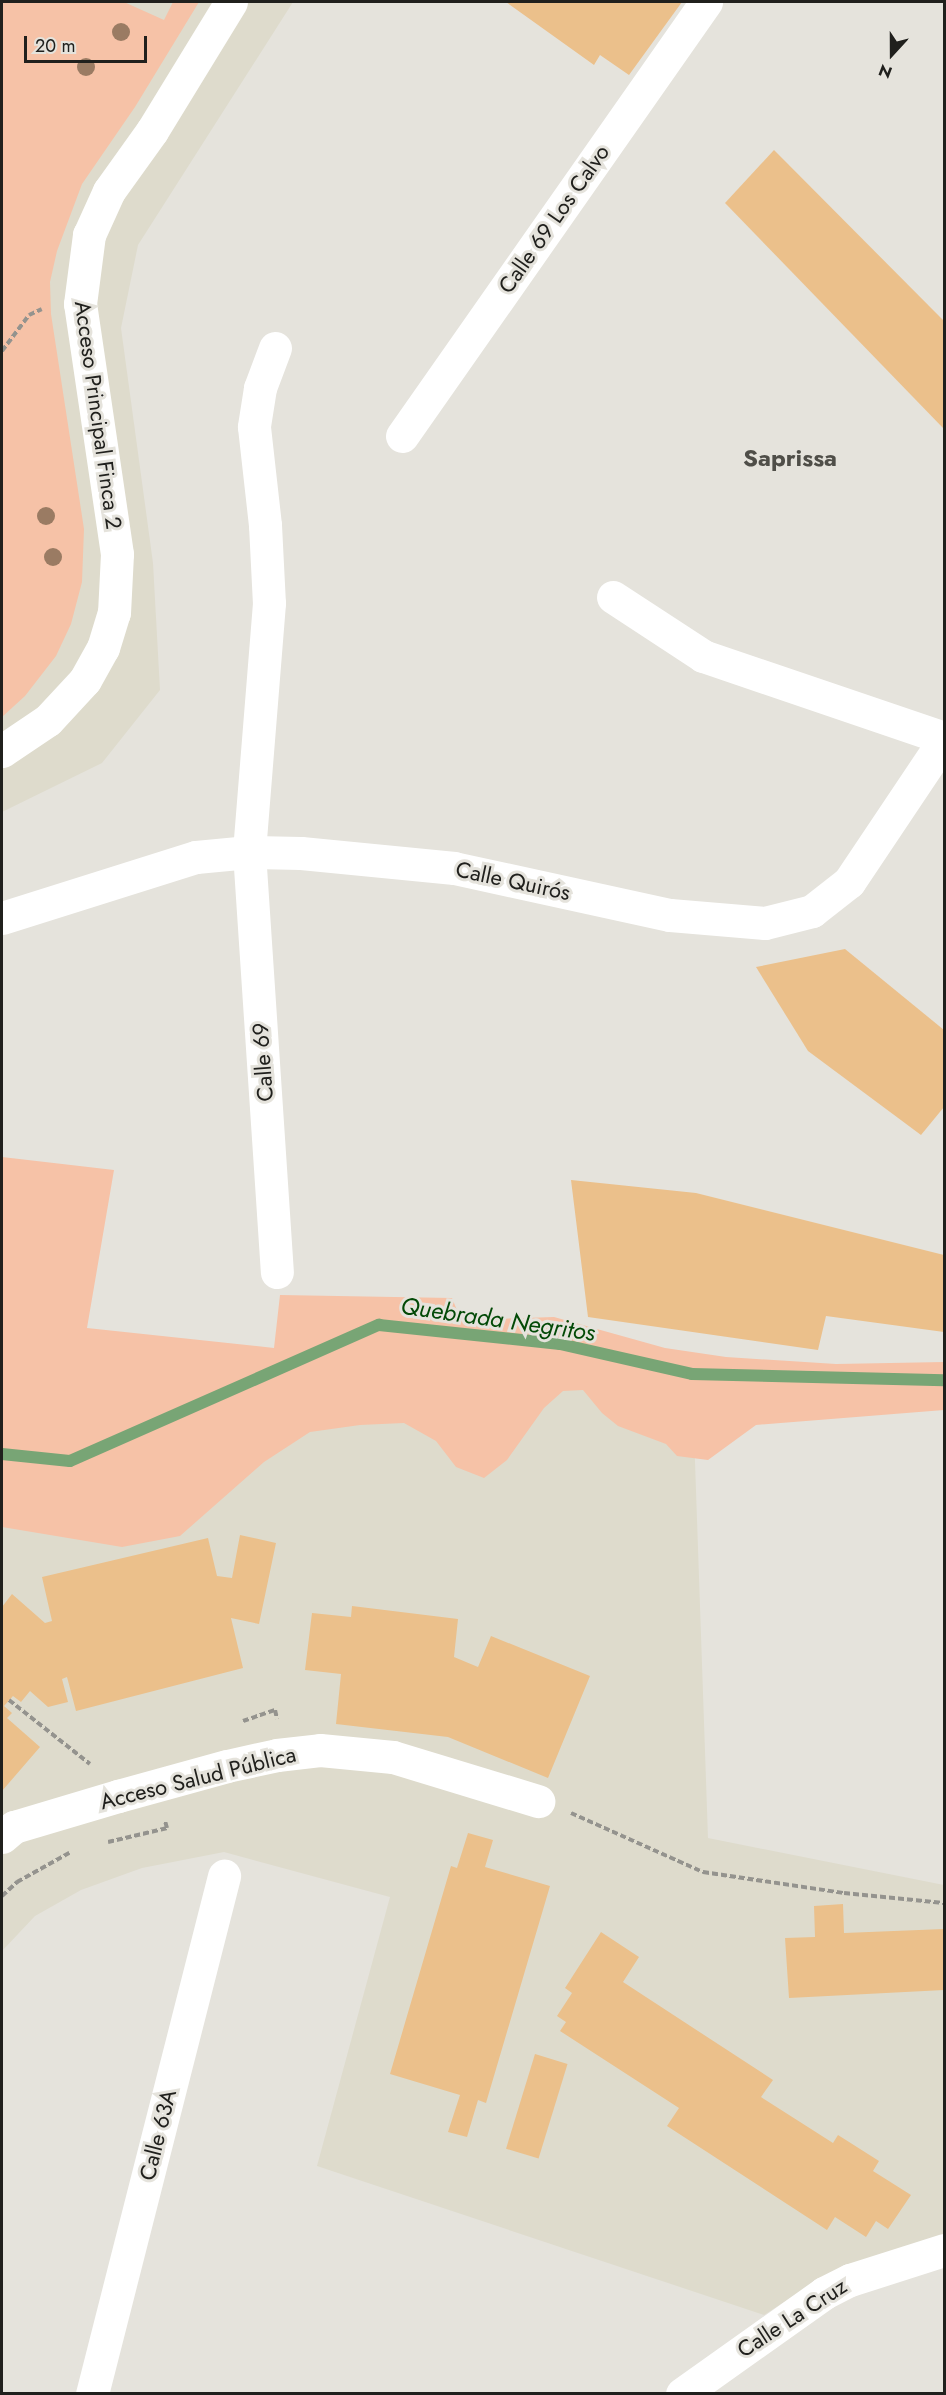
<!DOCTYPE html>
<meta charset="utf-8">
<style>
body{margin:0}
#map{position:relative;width:946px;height:2395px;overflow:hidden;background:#e5e3dc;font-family:Jost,sans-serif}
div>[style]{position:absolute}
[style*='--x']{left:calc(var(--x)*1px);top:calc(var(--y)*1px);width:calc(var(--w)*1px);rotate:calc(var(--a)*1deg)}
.built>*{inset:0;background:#dedbcc}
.green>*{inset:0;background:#f6c2a7}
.stream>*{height:12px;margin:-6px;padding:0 6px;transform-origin:6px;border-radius:6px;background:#78a575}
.building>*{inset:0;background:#ebc08b;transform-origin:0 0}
.path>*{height:4px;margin-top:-2px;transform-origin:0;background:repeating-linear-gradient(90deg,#94938e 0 6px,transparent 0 9px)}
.minor>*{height:33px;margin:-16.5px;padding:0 16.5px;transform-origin:16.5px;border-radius:16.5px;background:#fff}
.trees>*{width:18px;height:18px;margin:-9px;border-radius:50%;background:#9a7b63}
span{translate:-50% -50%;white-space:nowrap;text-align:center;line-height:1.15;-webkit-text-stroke:6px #e5e3dc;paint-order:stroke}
.street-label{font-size:22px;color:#20201d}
.neighbourhood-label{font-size:24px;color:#4f4e48;font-weight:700}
.water-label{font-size:24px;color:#024906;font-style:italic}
.frame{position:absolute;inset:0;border:3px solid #20201d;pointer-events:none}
.north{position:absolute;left:862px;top:24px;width:60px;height:60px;-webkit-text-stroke:4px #e5e3dc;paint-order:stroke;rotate:201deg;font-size:16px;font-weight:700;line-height:24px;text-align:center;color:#20201d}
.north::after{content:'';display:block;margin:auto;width:21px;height:27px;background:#20201d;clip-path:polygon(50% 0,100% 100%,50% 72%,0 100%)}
.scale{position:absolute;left:24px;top:36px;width:123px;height:27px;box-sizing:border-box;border:3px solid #20201d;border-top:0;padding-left:8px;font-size:18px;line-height:21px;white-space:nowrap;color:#20201d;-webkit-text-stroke:4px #e5e3dc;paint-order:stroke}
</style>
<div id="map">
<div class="built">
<div style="clip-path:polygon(2px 2px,293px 2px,138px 245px,121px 328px,153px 563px,160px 690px,102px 763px,2px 812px)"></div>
<div style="clip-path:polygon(379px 1325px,692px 1374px,708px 1838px,944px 1885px,944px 2235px,801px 2291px,764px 2315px,317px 2166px,390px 1897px,224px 1852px,142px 1868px,81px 1890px,35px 1916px,2px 1951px,2px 1454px)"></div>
</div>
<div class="green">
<div style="clip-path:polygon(2px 2px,124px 2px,164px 20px,173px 2px,199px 2px,135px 107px,82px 184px,57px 251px,50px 282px,51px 314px,84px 529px,82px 582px,71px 624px,56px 656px,25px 696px,2px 717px)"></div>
<div style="clip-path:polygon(2px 1157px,114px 1170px,87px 1328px,274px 1348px,280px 1295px,452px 1298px,461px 1320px,554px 1317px,665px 1348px,726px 1357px,836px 1364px,944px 1362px,944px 1410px,756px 1425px,708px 1460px,677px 1456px,666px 1444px,618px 1426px,602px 1413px,583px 1390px,563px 1391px,544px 1408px,507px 1460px,484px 1478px,456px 1467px,436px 1441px,404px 1423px,360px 1425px,310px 1432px,264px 1462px,180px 1536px,122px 1547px,2px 1527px)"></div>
</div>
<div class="stream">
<div style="--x:2;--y:1454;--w:68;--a:5.9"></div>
<div style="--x:70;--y:1461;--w:338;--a:-23.8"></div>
<div style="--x:379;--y:1325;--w:182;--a:6"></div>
<div style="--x:560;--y:1344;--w:135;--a:12.8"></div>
<div style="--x:692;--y:1374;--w:252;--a:1.4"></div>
</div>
<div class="building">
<div style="clip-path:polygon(506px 2px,682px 2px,629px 75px,600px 55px,594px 65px)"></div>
<div style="clip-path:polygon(774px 150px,944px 321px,944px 429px,725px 203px)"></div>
<div style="clip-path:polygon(845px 949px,944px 1030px,944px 1107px,921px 1135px,808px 1051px,756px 967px)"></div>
<div style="clip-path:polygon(571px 1180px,696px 1193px,944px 1255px,944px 1332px,826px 1316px,818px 1350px,588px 1317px)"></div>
<div style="clip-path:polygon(240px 1535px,276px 1543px,259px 1624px,231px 1618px,243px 1668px,76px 1711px,67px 1677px,62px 1679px,68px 1702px,48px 1707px,30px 1691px,21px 1702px,13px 1696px,4px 1706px,12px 1713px,7px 1718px,40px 1747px,2px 1791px,2px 1607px,12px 1594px,45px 1623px,52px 1621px,42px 1577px,208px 1538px,217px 1576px,232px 1578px)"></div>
<div style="clip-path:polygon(352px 1606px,458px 1619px,454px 1657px,478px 1667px,491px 1636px,590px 1676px,548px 1778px,448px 1737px,336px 1724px,341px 1674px,305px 1670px,312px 1613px,351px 1617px)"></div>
<div style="clip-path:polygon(468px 1833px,493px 1840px,485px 1867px,550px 1886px,486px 2103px,478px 2100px,467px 2137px,448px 2132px,460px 2095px,390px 2074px,451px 1866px,457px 1868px)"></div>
<div style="clip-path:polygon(843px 1904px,844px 1933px,944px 1929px,944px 1990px,789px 1998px,785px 1938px,815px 1937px,814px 1906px)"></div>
<div style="clip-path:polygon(601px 1932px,639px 1957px,623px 1982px,773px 2080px,761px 2097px,833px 2143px,838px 2135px,879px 2161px,873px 2171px,911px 2195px,888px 2229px,876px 2221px,866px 2237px,835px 2217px,827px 2230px,667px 2126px,679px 2108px,560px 2031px,566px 2022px,557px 2016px,572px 1993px,565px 1988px)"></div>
<div style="left:535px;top:2054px;width:34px;height:99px;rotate:17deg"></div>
</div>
<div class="path">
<div style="--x:2;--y:351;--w:45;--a:-53.1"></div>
<div style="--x:29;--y:315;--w:14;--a:-25"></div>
<div style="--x:9;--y:1700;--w:103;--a:38.3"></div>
<div style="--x:243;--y:1721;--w:34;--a:-19"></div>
<div style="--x:275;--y:1710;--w:9;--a:77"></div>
<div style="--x:571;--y:1813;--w:145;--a:24.1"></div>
<div style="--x:703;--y:1872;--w:143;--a:8.5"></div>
<div style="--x:844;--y:1893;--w:100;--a:5.7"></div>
<div style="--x:108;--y:1842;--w:61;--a:-13.3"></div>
<div style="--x:167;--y:1828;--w:7;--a:-106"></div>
<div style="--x:2;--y:1896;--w:21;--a:-43"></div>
<div style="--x:17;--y:1882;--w:60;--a:-29.1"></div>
</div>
<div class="minor">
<div style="--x:275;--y:348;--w:43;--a:110.6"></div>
<div style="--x:260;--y:388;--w:39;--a:99"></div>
<div style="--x:254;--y:427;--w:99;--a:83.6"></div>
<div style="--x:265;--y:525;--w:78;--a:87.1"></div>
<div style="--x:269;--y:603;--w:250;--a:94.6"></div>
<div style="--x:249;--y:852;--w:421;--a:86.2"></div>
<div style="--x:402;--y:436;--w:530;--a:-54.99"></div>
<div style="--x:613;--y:597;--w:108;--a:33.2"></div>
<div style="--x:703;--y:656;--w:255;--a:18.8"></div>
<div style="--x:2;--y:751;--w:55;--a:-34"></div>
<div style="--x:48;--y:720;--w:54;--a:-47.2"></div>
<div style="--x:85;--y:680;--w:37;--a:-61"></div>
<div style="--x:103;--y:648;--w:37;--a:-73"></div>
<div style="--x:114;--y:613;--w:59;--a:-87.1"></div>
<div style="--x:117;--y:554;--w:253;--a:-98.4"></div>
<div style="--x:80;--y:304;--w:70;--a:-82.6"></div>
<div style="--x:89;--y:235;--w:48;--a:-65.6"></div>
<div style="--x:109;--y:191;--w:74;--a:-54.4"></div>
<div style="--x:152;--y:131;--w:151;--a:-58.5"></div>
<div style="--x:2;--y:918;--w:203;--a:-17.5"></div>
<div style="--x:196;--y:857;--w:53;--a:-5.4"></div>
<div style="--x:249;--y:852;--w:52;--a:1.1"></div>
<div style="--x:301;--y:853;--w:154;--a:5.6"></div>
<div style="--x:454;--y:868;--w:221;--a:12.3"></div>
<div style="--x:670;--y:915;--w:95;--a:4.8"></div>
<div style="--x:765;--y:923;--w:49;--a:-14.3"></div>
<div style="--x:812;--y:911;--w:47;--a:-38.1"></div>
<div style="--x:849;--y:882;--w:171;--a:-56.2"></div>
<div style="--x:2;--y:1837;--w:16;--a:-40"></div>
<div style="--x:14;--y:1827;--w:109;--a:-16.6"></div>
<div style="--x:118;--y:1796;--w:113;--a:-15.4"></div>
<div style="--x:227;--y:1766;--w:51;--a:-12.4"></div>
<div style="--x:277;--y:1755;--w:43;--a:-6.6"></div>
<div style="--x:320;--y:1750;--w:73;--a:5.5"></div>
<div style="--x:393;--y:1757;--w:152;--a:16.9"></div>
<div style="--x:92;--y:2394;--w:535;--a:-75.7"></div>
<div style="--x:682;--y:2394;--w:174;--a:-35.4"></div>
<div style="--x:824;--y:2293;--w:29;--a:-27"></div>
<div style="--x:850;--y:2280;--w:99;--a:-17.7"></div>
</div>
<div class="trees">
<div style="left:121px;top:32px"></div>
<div style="left:86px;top:67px"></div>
<div style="left:46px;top:516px"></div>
<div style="left:53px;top:557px"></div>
</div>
<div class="street-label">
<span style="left:554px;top:219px;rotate:-55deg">Calle 69 Los Calvo</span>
<span style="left:98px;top:415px;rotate:82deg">Acceso Principal Finca 2</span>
<span style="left:513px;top:881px;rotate:12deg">Calle Quirós</span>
<span style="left:263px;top:1062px;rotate:-94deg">Calle 69</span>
<span style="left:198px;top:1778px;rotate:-14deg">Acceso Salud Pública</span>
<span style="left:158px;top:2135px;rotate:-76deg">Calle 63A</span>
<span style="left:792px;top:2318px;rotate:-33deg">Calle La Cruz</span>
</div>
<div class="neighbourhood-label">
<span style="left:790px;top:458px">Saprissa</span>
</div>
<div class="water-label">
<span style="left:498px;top:1319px;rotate:8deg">Quebrada Negritos</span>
</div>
<div class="frame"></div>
<div class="north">N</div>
<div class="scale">20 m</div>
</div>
